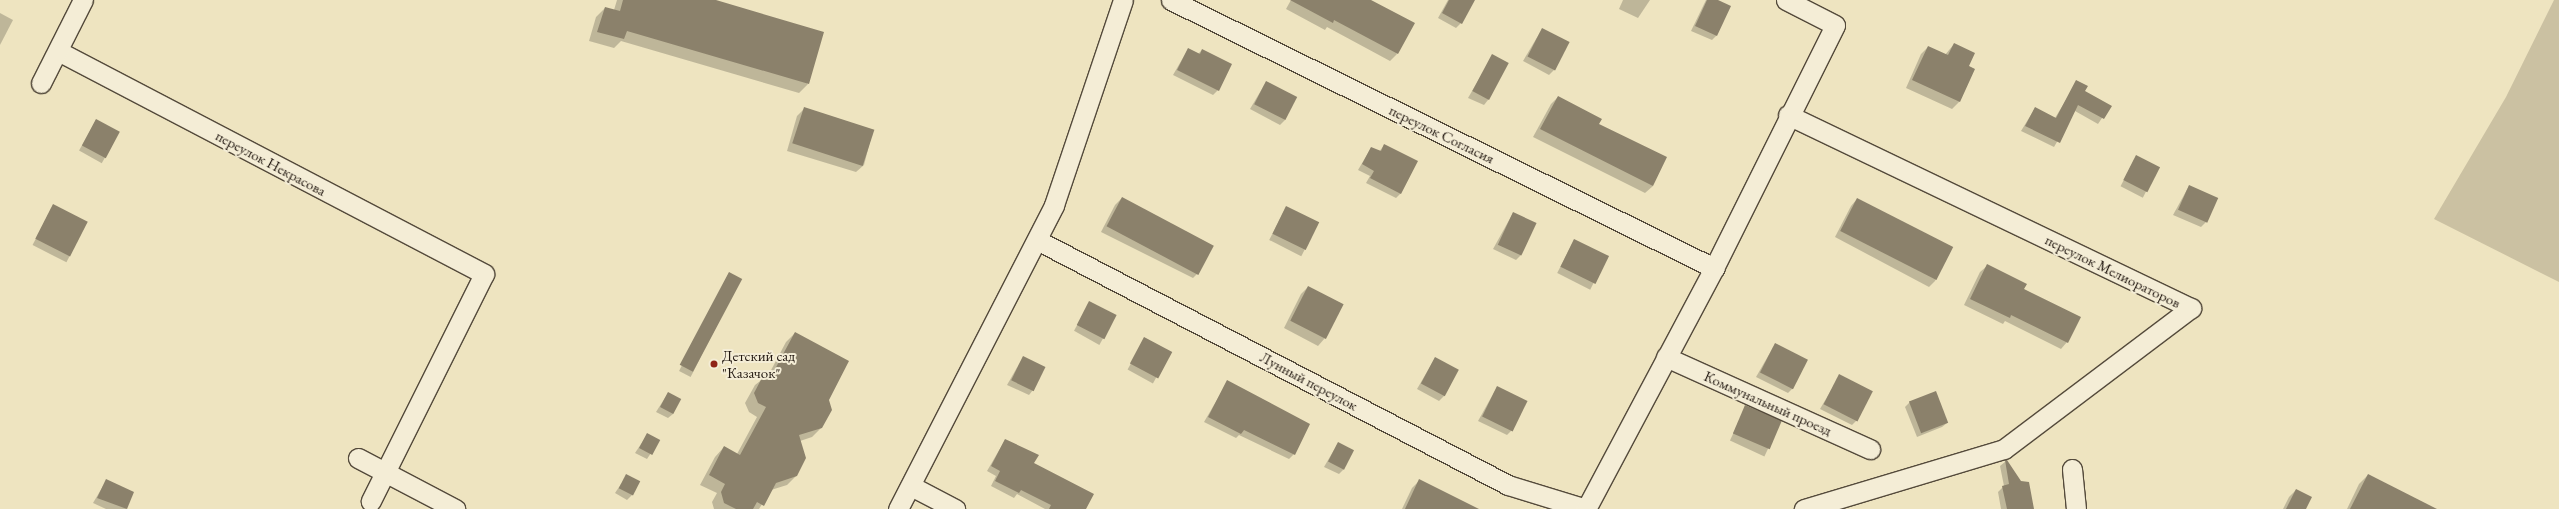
<!DOCTYPE html>
<meta charset="utf-8">
<style>
body{margin:0}
#map{position:relative;width:2559px;height:509px;overflow:hidden;background:#eee4c0;font-family:"EB Garamond",serif}
div>[style]{position:absolute}
[style*='--x']{left:calc(var(--x)*1px);top:calc(var(--y)*1px);width:calc(var(--w)*1px);rotate:calc(var(--a)*1deg)}
.green>*{inset:0;background:#cbc1a2}
.shadow>*{inset:0;background:#0003;transform-origin:0 0}
.building>*{inset:0;background:#8b816b;transform-origin:0 0}
.roads{filter:drop-shadow(1px 0 #544a3b) drop-shadow(-1px 0 #544a3b) drop-shadow(0 1px #544a3b) drop-shadow(0 -1px #544a3b)}
.minor>*{height:19px;margin:-9.5px;padding:0 9.5px;transform-origin:9.5px;border-radius:9.5px;background:#f4edd6}
.dots>*{width:11px;height:11px;translate:-50% -50%;box-sizing:border-box;border:2px solid #f4edd6;border-radius:50%}
span{translate:-50% -50%;white-space:nowrap;text-align:center;line-height:1.15;-webkit-text-stroke:4px #f4edd6;paint-order:stroke}
.street-label{font-size:15px;color:#20160f}
.poi-label{font-size:15px;color:#20160f}
.left{translate:0 -50%;text-align:left}
</style>
<div id="map">
<div class="green">
<div style="clip-path:polygon(2554px 0,2559px 0,2559px 282px,2434px 219px,2506px 97px)"></div>
</div>
<div class="shadow">
<div style="clip-path:polygon(617px 0,713px 0,808px 84px,799px 93px,621px 41px,614px 48px,589px 41px,596px 17px,605px 8px,614px 10px)"></div>
<div style="clip-path:polygon(1291px 0,1368px 0,1397px 54px,1390px 61px,1327px 27px,1325px 30px,1286px 9px)"></div>
<div style="clip-path:polygon(1448px 0,1464px 0,1461px 23px,1456px 28px,1438px 18px)"></div>
<div style="clip-path:polygon(1623px 0,1650px 0,1638px 18px,1619px 9px)"></div>
<div style="clip-path:polygon(1706px 0,1716px 0,1716px 36px,1712px 40px,1691px 31px)"></div>
<div style="clip-path:polygon(0 13px,13px 20px,0 45px)"></div>
<div style="clip-path:polygon(1542px 29px,1554px 70px,1549px 75px,1523px 61px)"></div>
<div style="clip-path:polygon(1954px 44px,1968px 66px,1974px 69px,1959px 102px,1952px 109px,1906px 88px,1921px 54px,1928px 47px,1945px 55px)"></div>
<div style="clip-path:polygon(1188px 49px,1198px 54px,1202px 50px,1218px 90px,1213px 95px,1173px 75px)"></div>
<div style="clip-path:polygon(1493px 55px,1488px 100px,1484px 105px,1468px 98px)"></div>
<div style="clip-path:polygon(1266px 82px,1285px 120px,1280px 125px,1250px 109px)"></div>
<div style="clip-path:polygon(2077px 82px,2084px 92px,2110px 106px,2098px 124px,2075px 111px,2054px 147px,2021px 131px,2035px 108px,2055px 118px)"></div>
<div style="clip-path:polygon(1558px 97px,1653px 186px,1645px 193px,1533px 137px,1551px 104px)"></div>
<div style="clip-path:polygon(805px 108px,873px 130px,864px 165px,856px 172px,787px 151px,797px 116px)"></div>
<div style="left:96px;top:120px;width:26px;height:35px;rotate:29deg"></div>
<div style="clip-path:polygon(1384px 145px,1401px 193px,1396px 198px,1366px 183px,1370px 176px,1358px 170px,1371px 148px,1379px 152px)"></div>
<div style="left:2136px;top:156px;width:25px;height:34px;rotate:27deg"></div>
<div style="clip-path:polygon(2189px 186px,2206px 222px,2201px 227px,2173px 215px)"></div>
<div style="clip-path:polygon(1122px 198px,1199px 272px,1193px 278px,1101px 232px,1115px 205px)"></div>
<div style="clip-path:polygon(1857px 199px,1952px 248px,1935px 281px,1929px 287px,1835px 237px,1851px 206px)"></div>
<div style="left:53px;top:205px;width:38px;height:45px;rotate:27deg"></div>
<div style="left:1286px;top:207px;width:36px;height:37px;rotate:27deg"></div>
<div style="clip-path:polygon(1513px 213px,1521px 255px,1516px 260px,1493px 249px)"></div>
<div style="left:1574px;top:240px;width:37px;height:37px;rotate:27deg"></div>
<div style="clip-path:polygon(1987px 266px,2023px 289px,2067px 342px,2061px 349px,2005px 321px,2003px 324px,1964px 305px,1980px 272px)"></div>
<div style="left:729px;top:273px;width:13px;height:110px;rotate:27deg"></div>
<div style="clip-path:polygon(1308px 287px,1342px 304px,1325px 338px,1318px 346px,1284px 328px,1301px 294px)"></div>
<div style="left:1090px;top:302px;width:29px;height:33px;rotate:29deg"></div>
<div style="clip-path:polygon(795px 333px,827px 400px,821px 428px,812px 437px,800px 441px,796px 476px,787px 485px,771px 490px,759px 509px,714px 509px,712px 502px,717px 493px,700px 485px,715px 457px,724px 447px,737px 454px,757px 417px,749px 412px,745px 403px,755px 385px,769px 374px,786px 342px)"></div>
<div style="left:1145px;top:338px;width:29px;height:36px;rotate:29deg"></div>
<div style="clip-path:polygon(1775px 344px,1793px 388px,1788px 393px,1756px 377px)"></div>
<div style="clip-path:polygon(1023px 357px,1033px 390px,1029px 395px,1007px 385px)"></div>
<div style="clip-path:polygon(1435px 358px,1444px 396px,1439px 401px,1417px 389px)"></div>
<div style="clip-path:polygon(1840px 375px,1856px 421px,1852px 425px,1820px 409px)"></div>
<div style="clip-path:polygon(1228px 381px,1294px 454px,1289px 459px,1239px 435px,1236px 438px,1204px 422px)"></div>
<div style="clip-path:polygon(1497px 387px,1512px 430px,1507px 435px,1478px 421px)"></div>
<div style="clip-path:polygon(668px 393px,673px 414px,668px 418px,656px 412px)"></div>
<div style="clip-path:polygon(1910px 402px,1947px 423px,1942px 427px,1917px 437px,1905px 407px)"></div>
<div style="left:1746px;top:406px;width:38px;height:38px;rotate:25deg"></div>
<div style="clip-path:polygon(647px 435px,659px 441px,647px 459px,635px 453px)"></div>
<div style="clip-path:polygon(1005px 440px,1033px 464px,1085px 509px,1045px 509px,1017px 494px,1014px 498px,991px 486px,996px 476px,987px 471px)"></div>
<div style="clip-path:polygon(1338px 443px,1344px 469px,1339px 474px,1324px 467px)"></div>
<div style="clip-path:polygon(2006px 461px,2032px 509px,2001px 509px,1998px 492px,2004px 486px,2000px 466px)"></div>
<div style="clip-path:polygon(627px 475px,632px 495px,627px 500px,615px 493px)"></div>
<div style="clip-path:polygon(2368px 475px,2435px 509px,2347px 509px,2359px 484px)"></div>
<div style="clip-path:polygon(106px 481px,133px 493px,126px 509px,106px 509px,93px 503px)"></div>
<div style="clip-path:polygon(1419px 481px,1453px 509px,1402px 509px,1412px 488px)"></div>
<div style="clip-path:polygon(2296px 490px,2305px 509px,2283px 509px,2289px 497px)"></div>
</div>
<div class="building">
<div style="clip-path:polygon(623px 0,716px 0,824px 32px,809px 84px,627px 31px,624px 39px,597px 32px,605px 7px,620px 11px)"></div>
<div style="clip-path:polygon(1290px 0,1371px 0,1415px 23px,1398px 54px,1334px 20px,1333px 23px)"></div>
<div style="clip-path:polygon(1449px 0,1475px 0,1462px 24px,1442px 13px)"></div>
<div style="clip-path:polygon(1707px 0,1718px 0,1731px 6px,1717px 36px,1695px 26px)"></div>
<div style="left:1542px;top:28px;width:31px;height:32px;rotate:27deg"></div>
<div style="clip-path:polygon(1954px 43px,1975px 53px,1969px 66px,1975px 69px,1960px 102px,1912px 80px,1928px 46px,1948px 55px)"></div>
<div style="clip-path:polygon(1188px 48px,1200px 54px,1202px 49px,1232px 64px,1219px 91px,1177px 70px)"></div>
<div style="left:1492px;top:54px;width:19px;height:42px;rotate:28deg"></div>
<div style="clip-path:polygon(2076px 80px,2088px 86px,2085px 91px,2112px 106px,2104px 119px,2078px 105px,2060px 143px,2025px 126px,2035px 107px,2056px 118px)"></div>
<div style="left:1266px;top:81px;width:35px;height:26px;rotate:27deg"></div>
<div style="clip-path:polygon(1558px 96px,1602px 119px,1599px 124px,1667px 157px,1653px 186px,1540px 129px)"></div>
<div style="left:804px;top:107px;width:74px;height:38px;rotate:18deg"></div>
<div style="left:96px;top:119px;width:27px;height:30px;rotate:28deg"></div>
<div style="clip-path:polygon(1384px 144px,1418px 161px,1401px 194px,1370px 178px,1374px 171px,1362px 164px,1371px 147px,1381px 151px)"></div>
<div style="left:2136px;top:155px;width:27px;height:28px;rotate:27deg"></div>
<div style="left:2189px;top:185px;width:32px;height:27px;rotate:24deg"></div>
<div style="left:1122px;top:197px;width:104px;height:33px;rotate:28deg"></div>
<div style="left:1857px;top:198px;width:108px;height:37px;rotate:27deg"></div>
<div style="left:53px;top:204px;width:39px;height:39px;rotate:27deg"></div>
<div style="left:1286px;top:206px;width:37px;height:31px;rotate:26deg"></div>
<div style="left:1513px;top:212px;width:26px;height:36px;rotate:25deg"></div>
<div style="left:1574px;top:239px;width:39px;height:31px;rotate:26deg"></div>
<div style="clip-path:polygon(1987px 264px,2027px 284px,2024px 289px,2081px 317px,2068px 343px,2011px 315px,2010px 318px,1970px 299px)"></div>
<div style="left:729px;top:272px;width:15px;height:105px;rotate:28deg"></div>
<div style="left:1308px;top:286px;width:40px;height:39px;rotate:27deg"></div>
<div style="left:1089px;top:301px;width:31px;height:27px;rotate:27deg"></div>
<div style="clip-path:polygon(795px 332px,849px 361px,829px 400px,832px 410px,822px 428px,799px 435px,806px 458px,797px 476px,776px 483px,764px 506px,757px 502px,753px 509px,736px 509px,724px 503px,721px 492px,725px 484px,709px 475px,724px 446px,740px 455px,766px 407px,758px 403px,754px 393px,764px 374px,774px 371px)"></div>
<div style="left:1144px;top:337px;width:32px;height:30px;rotate:28deg"></div>
<div style="left:1775px;top:343px;width:37px;height:33px;rotate:27deg"></div>
<div style="left:1023px;top:356px;width:25px;height:27px;rotate:26deg"></div>
<div style="left:1435px;top:357px;width:27px;height:30px;rotate:28deg"></div>
<div style="left:1839px;top:374px;width:38px;height:34px;rotate:27deg"></div>
<div style="clip-path:polygon(1227px 380px,1310px 424px,1295px 455px,1244px 430px,1241px 434px,1208px 417px)"></div>
<div style="left:1497px;top:386px;width:34px;height:34px;rotate:26deg"></div>
<div style="left:1936px;top:391px;width:34px;height:29px;rotate:69deg"></div>
<div style="left:668px;top:392px;width:15px;height:17px;rotate:28deg"></div>
<div style="left:1745px;top:405px;width:40px;height:31px;rotate:23deg"></div>
<div style="left:647px;top:433px;width:15px;height:17px;rotate:28deg"></div>
<div style="clip-path:polygon(1005px 439px,1039px 455px,1034px 463px,1094px 494px,1086px 509px,1049px 509px,1051px 505px,1021px 490px,1019px 493px,995px 481px,1000px 471px,991px 466px)"></div>
<div style="left:1338px;top:442px;width:18px;height:22px;rotate:27deg"></div>
<div style="clip-path:polygon(2005px 460px,2007px 460px,2021px 481px,2029px 482px,2034px 509px,2007px 509px,2002px 486px,2009px 484px)"></div>
<div style="left:626px;top:474px;width:16px;height:16px;rotate:27deg"></div>
<div style="clip-path:polygon(2368px 474px,2437px 509px,2350px 509px)"></div>
<div style="clip-path:polygon(106px 479px,134px 492px,127px 509px,97px 498px)"></div>
<div style="clip-path:polygon(1419px 479px,1479px 509px,1405px 509px)"></div>
<div style="clip-path:polygon(2296px 489px,2312px 497px,2306px 509px,2286px 509px)"></div>
</div>
<div class="roads">
<div class="minor">
<div style="--x:1171;--y:0;--w:606;--a:26.27"></div>
<div style="--x:58;--y:51;--w:481;--a:27.6"></div>
<div style="--x:484;--y:274;--w:254;--a:116.5"></div>
<div style="--x:41;--y:83;--w:93;--a:-63.2"></div>
<div style="--x:1788;--y:115;--w:447;--a:25.6"></div>
<div style="--x:2191;--y:308;--w:234;--a:143"></div>
<div style="--x:2004;--y:449;--w:209;--a:163.3"></div>
<div style="--x:1037;--y:240;--w:531;--a:27.48"></div>
<div style="--x:1508;--y:485;--w:82;--a:17.1"></div>
<div style="--x:1666;--y:357;--w:224;--a:24.3"></div>
<div style="--x:358;--y:458;--w:110;--a:27.7"></div>
<div style="--x:2072;--y:469;--w:40;--a:84.3"></div>
<div style="--x:911;--y:486;--w:50;--a:27.6"></div>
<div style="--x:898;--y:509;--w:342;--a:-62.8"></div>
<div style="--x:1054;--y:205;--w:216;--a:-71.4"></div>
<div style="--x:1586;--y:509;--w:273;--a:-62"></div>
<div style="--x:1714;--y:268;--w:271;--a:-63.5"></div>
<div style="--x:1835;--y:25;--w:55;--a:-153"></div>
</div>
</div>
<div class="dots">
<div style="left:714px;top:364px;background:#8f2418"></div>
</div>
<div class="street-label">
<span style="left:1442px;top:134px;rotate:26deg">переулок Согласия</span>
<span style="left:271px;top:163px;rotate:28deg">переулок Некрасова</span>
<span style="left:2113px;top:271px;rotate:26deg">переулок Мелиораторов</span>
<span style="left:1309px;top:381px;rotate:28deg">Лунный переулок</span>
<span style="left:1768px;top:403px;rotate:24deg">Коммунальный проезд</span>
</div>
<div class="poi-label">
<span class="left" style="left:722px;top:364px">Детский сад<br>"Казачок"</span>
</div>
</div>
